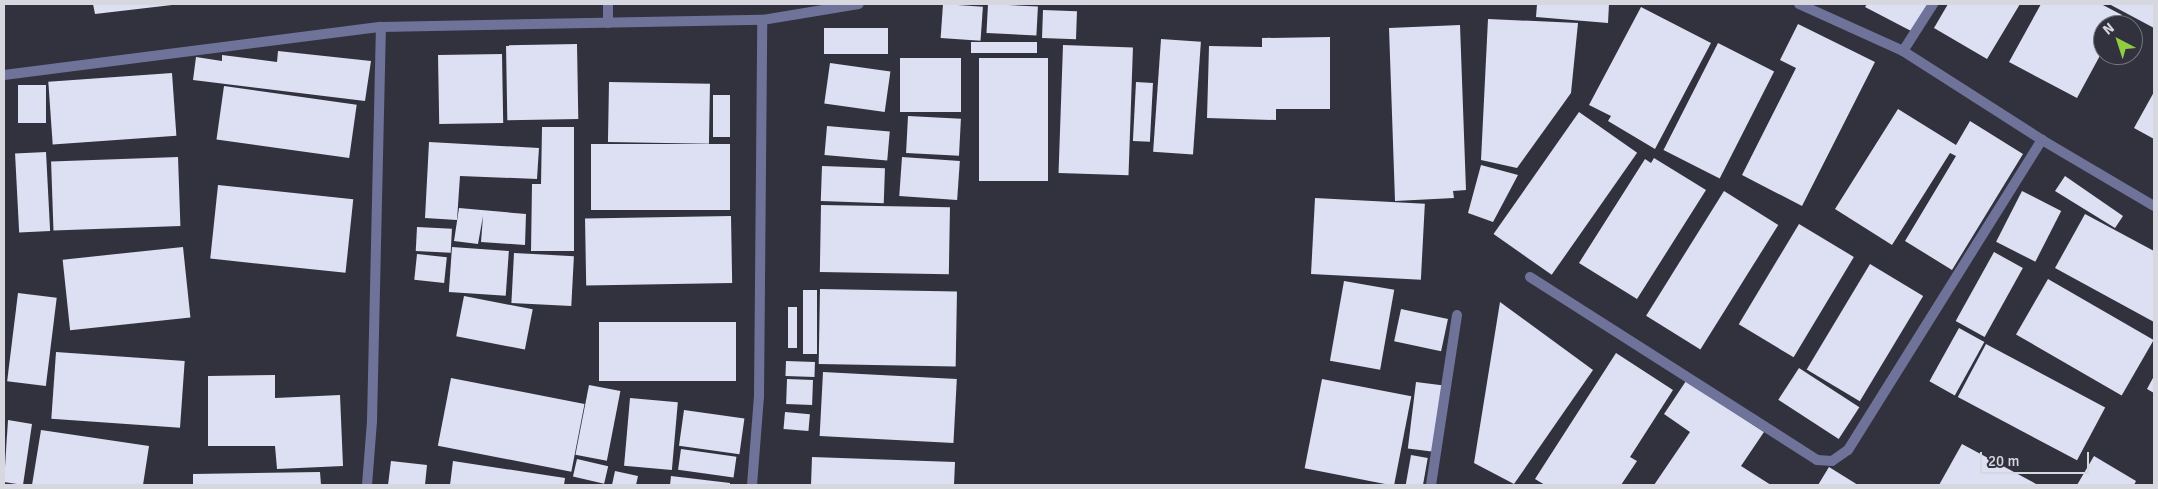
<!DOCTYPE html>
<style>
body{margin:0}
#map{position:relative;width:2158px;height:489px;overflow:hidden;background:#31323e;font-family:Signika,sans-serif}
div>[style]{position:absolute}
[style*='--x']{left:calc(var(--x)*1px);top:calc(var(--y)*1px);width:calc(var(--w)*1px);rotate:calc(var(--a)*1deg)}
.building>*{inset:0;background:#dddff2;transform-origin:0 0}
.street>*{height:10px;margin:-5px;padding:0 5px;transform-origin:5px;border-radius:5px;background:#6f7399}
span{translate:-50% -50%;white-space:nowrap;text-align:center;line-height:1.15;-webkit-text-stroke:5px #31323e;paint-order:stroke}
.frame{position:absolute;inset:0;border:5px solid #d7d8df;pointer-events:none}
.north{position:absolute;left:2093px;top:15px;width:50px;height:50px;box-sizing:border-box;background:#31323e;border:1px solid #73747e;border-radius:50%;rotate:320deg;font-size:14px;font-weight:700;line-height:20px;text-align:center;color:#d7d8df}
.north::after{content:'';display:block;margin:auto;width:18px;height:22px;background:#91cd40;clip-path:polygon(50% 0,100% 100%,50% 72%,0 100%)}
.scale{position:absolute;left:1980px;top:452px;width:109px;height:22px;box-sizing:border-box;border:2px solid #d7d8df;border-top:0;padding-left:6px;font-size:15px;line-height:18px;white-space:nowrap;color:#d7d8df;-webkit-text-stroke:4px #31323e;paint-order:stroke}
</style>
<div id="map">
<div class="building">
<div style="clip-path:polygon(93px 4px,172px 4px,172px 5px,95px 14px)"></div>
<div style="left:943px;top:4px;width:40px;height:34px;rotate:4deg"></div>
<div style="left:988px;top:4px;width:50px;height:29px;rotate:3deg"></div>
<div style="clip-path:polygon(1537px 4px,1609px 4px,1608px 23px,1536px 17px)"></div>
<div style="clip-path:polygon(1867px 4px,1928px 4px,1913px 32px,1865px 7px)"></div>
<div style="clip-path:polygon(1948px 4px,2020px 4px,1987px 59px,1934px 28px)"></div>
<div style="clip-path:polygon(2041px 4px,2101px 4px,2122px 15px,2117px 25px,2103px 25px,2103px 50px,2077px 98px,2009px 62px)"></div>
<div style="clip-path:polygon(2109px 4px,2154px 4px,2154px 28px)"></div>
<div style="clip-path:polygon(1641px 7px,1711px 43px,1655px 149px,1608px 121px,1611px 116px,1589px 105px)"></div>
<div style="left:1043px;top:10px;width:34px;height:28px;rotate:2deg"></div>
<div style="clip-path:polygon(1488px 19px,1578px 23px,1571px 93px,1517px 168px,1481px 160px)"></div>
<div style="clip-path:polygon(1798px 24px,1875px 62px,1802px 206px,1742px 175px,1796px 68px,1780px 60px)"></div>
<div style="clip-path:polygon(1460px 25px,1466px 190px,1453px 191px,1454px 198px,1395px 201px,1389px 28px)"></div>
<div style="left:824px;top:28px;width:64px;height:26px"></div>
<div style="clip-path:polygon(1330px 37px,1330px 109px,1276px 109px,1276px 120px,1207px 118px,1209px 46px,1262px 47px,1262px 38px)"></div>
<div style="left:1161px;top:39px;width:40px;height:113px;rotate:4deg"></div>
<div style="left:1037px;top:42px;width:11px;height:66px;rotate:90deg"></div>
<div style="left:1718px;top:43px;width:63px;height:120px;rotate:27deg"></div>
<div style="left:577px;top:44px;width:75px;height:71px;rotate:89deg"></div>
<div style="left:1063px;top:45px;width:70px;height:128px;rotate:2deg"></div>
<div style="clip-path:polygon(278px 51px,371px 61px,365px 101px,193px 80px,196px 57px,222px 61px,222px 55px,277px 62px)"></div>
<div style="left:502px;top:54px;width:69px;height:64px;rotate:89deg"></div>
<div style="left:961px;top:58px;width:54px;height:61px;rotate:90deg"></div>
<div style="left:979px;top:58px;width:69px;height:123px"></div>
<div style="left:830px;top:63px;width:61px;height:41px;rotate:8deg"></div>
<div style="left:172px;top:73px;width:63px;height:124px;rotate:86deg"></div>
<div style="left:609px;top:82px;width:101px;height:60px;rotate:1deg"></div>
<div style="left:1136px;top:82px;width:17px;height:59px;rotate:3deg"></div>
<div style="left:18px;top:85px;width:28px;height:38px"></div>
<div style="left:224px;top:86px;width:134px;height:54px;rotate:8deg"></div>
<div style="clip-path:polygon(2154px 92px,2154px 139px,2134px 128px)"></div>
<div style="left:713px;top:95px;width:17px;height:42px"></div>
<div style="clip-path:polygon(1898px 109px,1956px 145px,1970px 121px,2023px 154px,1952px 270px,1905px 241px,1956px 156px,1950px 153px,1892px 245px,1835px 209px)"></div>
<div style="left:1579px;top:112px;width:71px;height:149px;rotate:35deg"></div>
<div style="left:908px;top:116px;width:53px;height:37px;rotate:3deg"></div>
<div style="left:827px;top:126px;width:63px;height:29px;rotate:5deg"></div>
<div style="clip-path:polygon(542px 127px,574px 127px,574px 251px,531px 251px,532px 184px,541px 184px)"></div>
<div style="clip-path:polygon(429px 142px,539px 148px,537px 179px,460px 176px,457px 220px,425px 218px)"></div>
<div style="left:730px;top:144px;width:66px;height:139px;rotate:90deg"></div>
<div style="left:46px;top:152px;width:79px;height:31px;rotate:87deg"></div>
<div style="left:178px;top:157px;width:69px;height:127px;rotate:88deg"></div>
<div style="left:902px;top:157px;width:58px;height:39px;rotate:4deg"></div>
<div style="clip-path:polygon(1654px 158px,1706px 190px,1637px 299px,1579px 263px,1645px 159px,1651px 163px)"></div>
<div style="clip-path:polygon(1481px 165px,1518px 175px,1493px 222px,1468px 213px)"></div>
<div style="left:822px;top:166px;width:63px;height:35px;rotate:2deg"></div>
<div style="clip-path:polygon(2065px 176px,2123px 216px,2115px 228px,2055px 191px)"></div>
<div style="left:218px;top:185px;width:136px;height:74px;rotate:6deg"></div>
<div style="left:1724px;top:191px;width:64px;height:147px;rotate:32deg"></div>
<div style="left:2022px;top:191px;width:44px;height:57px;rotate:27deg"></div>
<div style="left:1315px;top:198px;width:110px;height:76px;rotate:3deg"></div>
<div style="left:821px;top:205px;width:129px;height:67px;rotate:1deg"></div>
<div style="clip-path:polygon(459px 208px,526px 214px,525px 245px,481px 242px,483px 216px,478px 244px,454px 241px)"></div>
<div style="clip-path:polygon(2085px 214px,2154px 251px,2154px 322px,2055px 268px)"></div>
<div style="left:731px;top:216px;width:67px;height:146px;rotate:89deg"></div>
<div style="left:1799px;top:224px;width:64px;height:117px;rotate:31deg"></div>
<div style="left:417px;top:227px;width:35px;height:24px;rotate:3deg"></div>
<div style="left:183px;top:247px;width:71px;height:121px;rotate:84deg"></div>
<div style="left:452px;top:247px;width:57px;height:45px;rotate:4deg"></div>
<div style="left:1994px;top:252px;width:33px;height:79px;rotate:29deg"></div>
<div style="left:514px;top:253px;width:60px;height:50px;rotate:3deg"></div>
<div style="left:417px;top:254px;width:30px;height:26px;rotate:6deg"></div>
<div style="left:1870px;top:264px;width:62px;height:123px;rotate:31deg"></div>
<div style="left:2048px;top:279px;width:122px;height:64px;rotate:30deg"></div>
<div style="left:1344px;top:281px;width:51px;height:81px;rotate:10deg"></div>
<div style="left:820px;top:289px;width:137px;height:75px;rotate:1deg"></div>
<div style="left:803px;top:290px;width:14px;height:64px"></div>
<div style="left:18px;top:293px;width:39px;height:89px;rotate:7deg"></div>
<div style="left:464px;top:296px;width:70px;height:41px;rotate:11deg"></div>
<div style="clip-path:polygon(1500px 302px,1593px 370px,1514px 484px,1474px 463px)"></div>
<div style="left:788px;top:307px;width:9px;height:41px"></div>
<div style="left:1401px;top:309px;width:48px;height:33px;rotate:12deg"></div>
<div style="left:736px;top:322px;width:59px;height:137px;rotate:90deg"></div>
<div style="left:1959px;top:328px;width:29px;height:61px;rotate:29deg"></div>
<div style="left:1986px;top:344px;width:135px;height:60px;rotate:28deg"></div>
<div style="left:56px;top:352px;width:129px;height:67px;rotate:4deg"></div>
<div style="clip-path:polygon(1616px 353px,1673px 390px,1630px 457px,1637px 461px,1621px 485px,1545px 485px,1535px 479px)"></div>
<div style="left:786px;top:361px;width:29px;height:15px;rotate:2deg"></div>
<div style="left:1799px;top:368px;width:72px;height:38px;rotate:33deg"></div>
<div style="left:823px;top:372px;width:134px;height:64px;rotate:3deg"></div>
<div style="clip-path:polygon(275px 375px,275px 398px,340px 395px,343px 466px,277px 469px,275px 446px,208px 446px,208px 376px)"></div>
<div style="clip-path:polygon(2154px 376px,2154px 393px,2147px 389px)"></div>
<div style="left:451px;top:378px;width:136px;height:69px;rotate:11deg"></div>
<div style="left:787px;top:379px;width:26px;height:25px;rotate:2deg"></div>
<div style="left:1322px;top:379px;width:91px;height:91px;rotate:11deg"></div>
<div style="clip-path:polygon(1686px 381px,1764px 432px,1741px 466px,1771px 485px,1654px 485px,1690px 432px,1664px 414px)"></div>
<div style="left:1416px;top:382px;width:26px;height:67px;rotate:7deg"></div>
<div style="left:589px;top:385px;width:32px;height:71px;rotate:11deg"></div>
<div style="left:630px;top:398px;width:48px;height:68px;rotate:5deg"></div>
<div style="left:684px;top:410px;width:61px;height:36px;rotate:8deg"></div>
<div style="left:785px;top:412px;width:25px;height:17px;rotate:5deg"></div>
<div style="clip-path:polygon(8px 420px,32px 424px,23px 485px,4px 482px)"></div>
<div style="clip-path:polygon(41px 430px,149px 446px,143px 485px,32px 485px)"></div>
<div style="clip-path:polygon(1962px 444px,2038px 485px,1939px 485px)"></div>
<div style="left:681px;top:449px;width:56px;height:21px;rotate:8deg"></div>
<div style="left:1411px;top:455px;width:17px;height:30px;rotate:10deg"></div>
<div style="clip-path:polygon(2094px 456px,2136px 481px,2134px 485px,2077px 485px)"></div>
<div style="clip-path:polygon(812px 457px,955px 462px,954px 485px,811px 485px)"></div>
<div style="left:577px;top:459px;width:32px;height:18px;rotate:13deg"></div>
<div style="clip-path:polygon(391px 461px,427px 465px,425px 485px,388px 485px)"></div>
<div style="clip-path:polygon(453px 461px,565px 478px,564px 485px,450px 485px)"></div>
<div style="clip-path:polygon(1829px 467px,1858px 485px,1818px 485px)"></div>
<div style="clip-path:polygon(615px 471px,638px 476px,636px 485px,612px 485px)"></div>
<div style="clip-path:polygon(320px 472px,321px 485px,193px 485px,193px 474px)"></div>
<div style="clip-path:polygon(671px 476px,730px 483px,730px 485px,670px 485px)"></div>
</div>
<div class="street">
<div style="--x:608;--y:4;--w:19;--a:90"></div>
<div style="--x:1799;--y:4;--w:114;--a:24.3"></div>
<div style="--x:1903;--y:51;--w:165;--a:32.6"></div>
<div style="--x:2042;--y:140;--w:130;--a:30.5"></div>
<div style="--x:1903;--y:51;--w:56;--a:-57.4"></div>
<div style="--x:4;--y:75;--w:380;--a:-7.3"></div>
<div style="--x:381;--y:27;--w:381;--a:-1.1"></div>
<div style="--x:762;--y:20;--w:98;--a:-9.4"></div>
<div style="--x:1530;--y:277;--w:340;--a:32.5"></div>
<div style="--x:1817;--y:460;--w:15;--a:4"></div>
<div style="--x:1832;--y:461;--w:19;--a:-35"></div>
<div style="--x:1848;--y:450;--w:366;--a:-58"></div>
<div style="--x:367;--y:485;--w:64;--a:-85.5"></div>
<div style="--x:372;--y:421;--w:394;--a:-88.7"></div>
<div style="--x:752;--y:485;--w:89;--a:-85.5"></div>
<div style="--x:759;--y:396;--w:376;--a:-89.5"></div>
<div style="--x:1431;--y:485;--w:172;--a:-81.3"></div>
</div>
<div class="frame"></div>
<div class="north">N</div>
<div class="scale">20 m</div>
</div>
